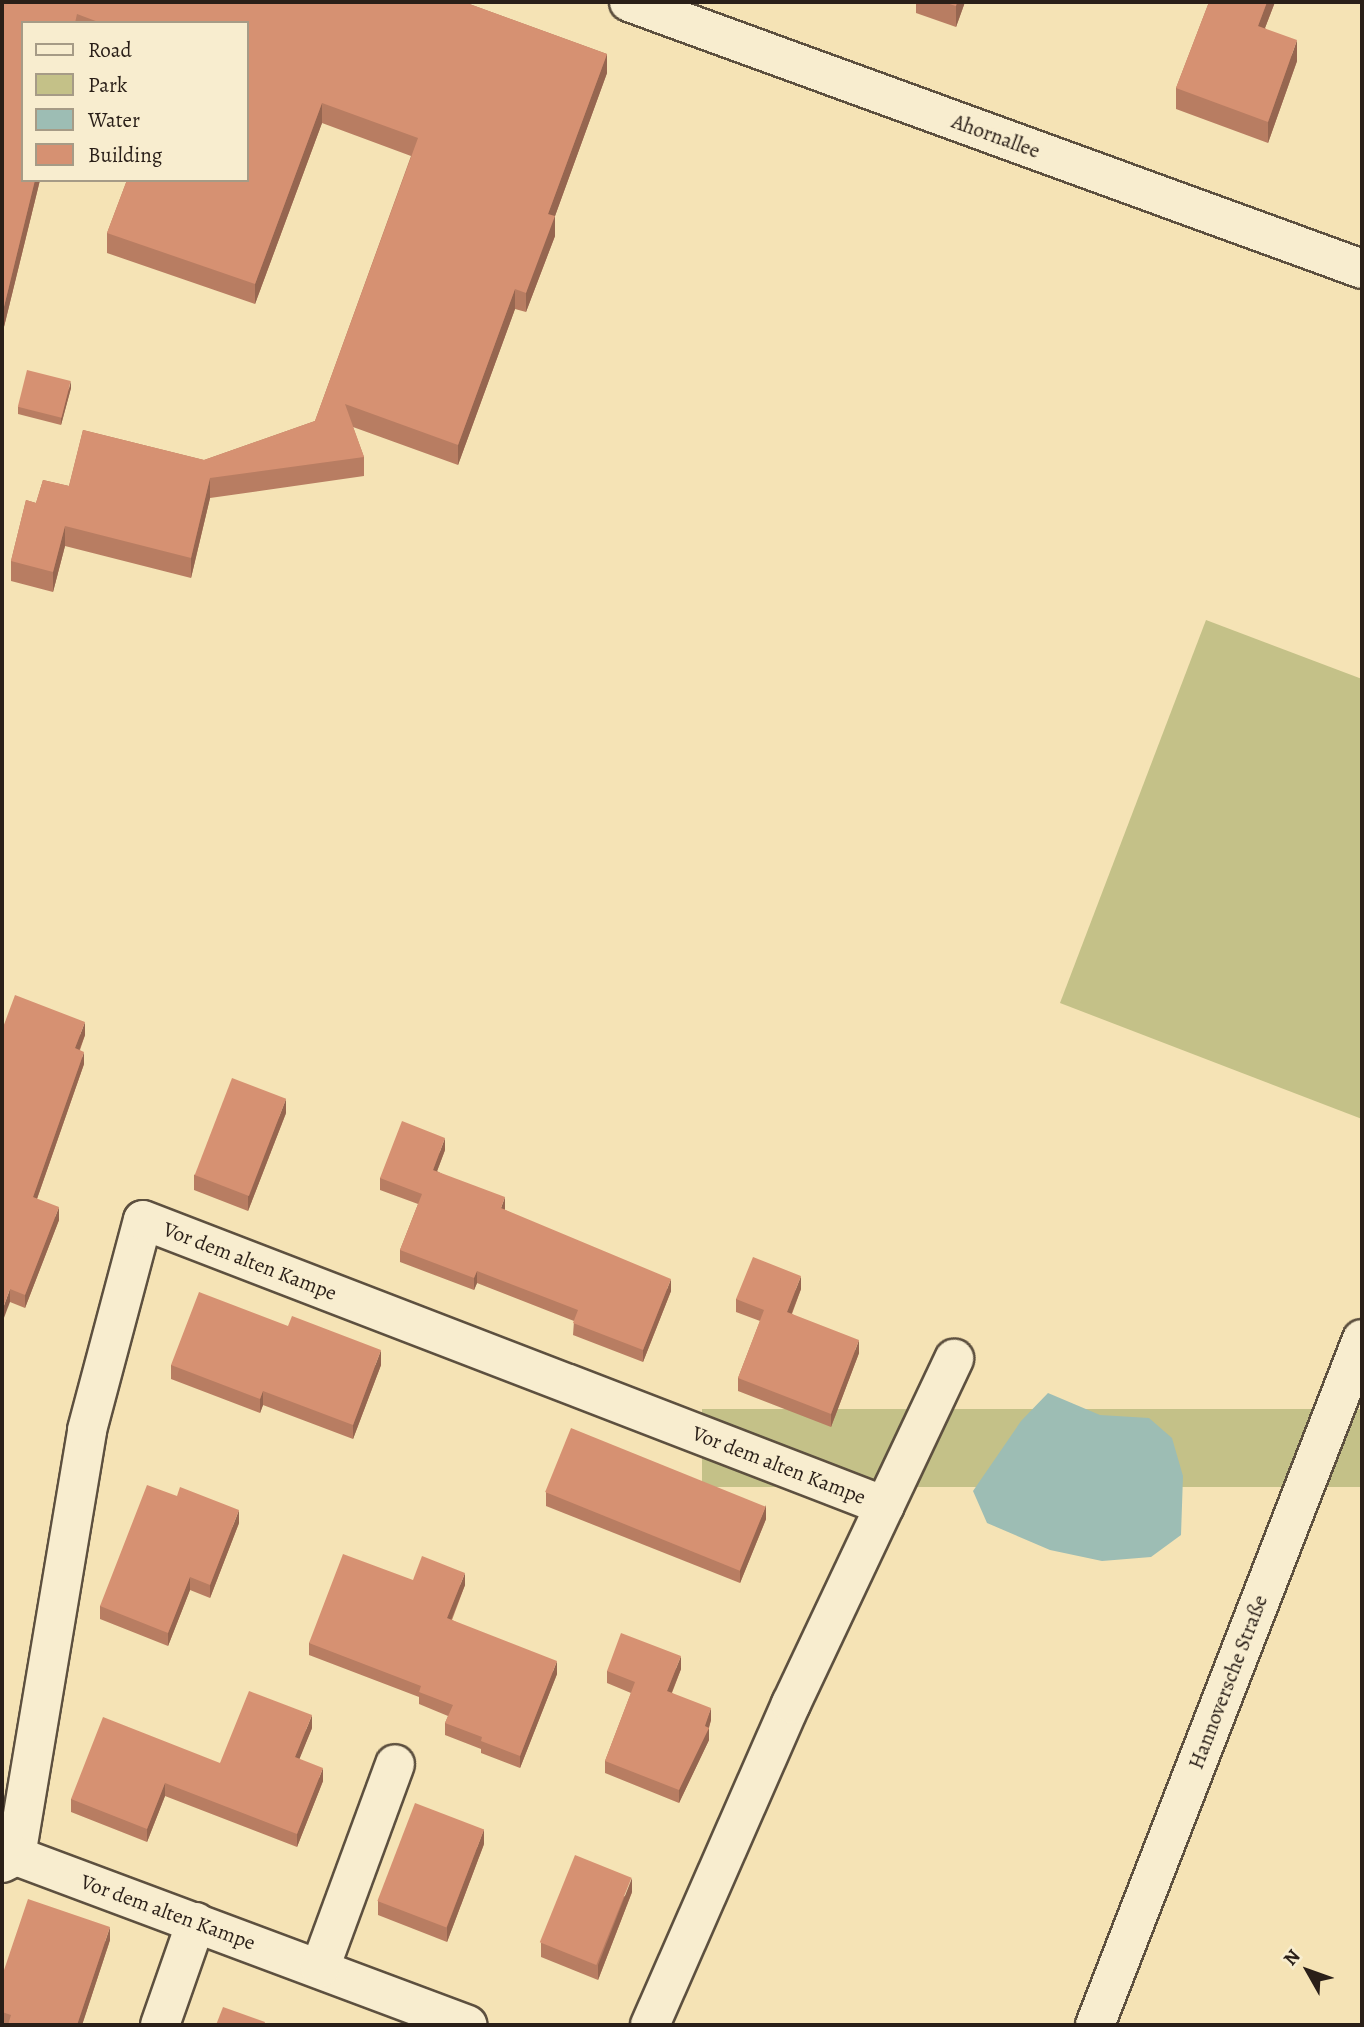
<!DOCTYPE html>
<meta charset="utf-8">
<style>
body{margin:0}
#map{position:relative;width:1364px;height:2027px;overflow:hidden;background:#f5e3b5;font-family:Alegreya,serif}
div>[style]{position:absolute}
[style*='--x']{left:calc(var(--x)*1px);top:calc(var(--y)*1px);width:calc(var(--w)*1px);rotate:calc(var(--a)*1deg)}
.green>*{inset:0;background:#c4c188;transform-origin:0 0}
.water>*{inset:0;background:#9dbdb4}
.roads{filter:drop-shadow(2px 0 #5d503f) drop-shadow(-2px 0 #5d503f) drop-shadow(0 2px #5d503f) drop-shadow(0 -2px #5d503f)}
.street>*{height:38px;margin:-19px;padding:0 19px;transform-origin:19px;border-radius:19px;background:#f8edcf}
.wall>*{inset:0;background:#b87d62}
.shaded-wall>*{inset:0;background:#966650}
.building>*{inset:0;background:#d69172;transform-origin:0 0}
span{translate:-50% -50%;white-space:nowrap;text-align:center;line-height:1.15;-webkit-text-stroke:6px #f8edcf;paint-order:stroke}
.street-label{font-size:21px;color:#2a1f18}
.frame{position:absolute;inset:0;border:4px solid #2a1f18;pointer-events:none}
.legend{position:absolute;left:21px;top:21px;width:228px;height:161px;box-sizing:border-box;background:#f8edcf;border:2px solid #a69b86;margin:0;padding:9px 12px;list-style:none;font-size:21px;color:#2a1f18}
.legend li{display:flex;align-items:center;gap:14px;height:35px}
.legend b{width:35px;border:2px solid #a69b86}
.north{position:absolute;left:1273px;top:1936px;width:70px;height:70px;-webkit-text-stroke:5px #f8edcf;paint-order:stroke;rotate:310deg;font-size:19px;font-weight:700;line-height:28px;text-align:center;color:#2a1f18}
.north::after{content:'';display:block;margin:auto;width:24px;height:32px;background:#2a1f18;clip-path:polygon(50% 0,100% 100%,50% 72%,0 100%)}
</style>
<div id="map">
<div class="green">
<div style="clip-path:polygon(1206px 620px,1362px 679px,1362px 1119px,1060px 1003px)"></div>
<div style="left:1362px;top:1409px;width:78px;height:660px;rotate:90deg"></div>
</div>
<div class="water">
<div style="clip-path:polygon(1048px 1393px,1100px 1415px,1149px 1418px,1172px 1438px,1183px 1476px,1181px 1535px,1151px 1557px,1102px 1561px,1050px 1550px,987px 1523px,973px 1491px,1021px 1421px)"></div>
</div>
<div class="roads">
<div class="street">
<div style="--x:629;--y:2;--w:780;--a:20.01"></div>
<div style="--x:16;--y:1856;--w:432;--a:-80.5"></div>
<div style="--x:87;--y:1430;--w:217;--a:-75.1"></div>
<div style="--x:143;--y:1220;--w:795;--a:21.08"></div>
<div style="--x:2;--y:1863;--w:16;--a:-27"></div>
<div style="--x:16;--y:1856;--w:482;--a:20.5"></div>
<div style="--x:320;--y:1968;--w:217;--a:-69.8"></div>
<div style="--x:160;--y:2025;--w:109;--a:-70.7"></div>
<div style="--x:650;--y:2025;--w:351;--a:-66.3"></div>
<div style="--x:791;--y:1704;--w:382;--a:-64.7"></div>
<div style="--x:1095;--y:2025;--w:736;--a:-68.73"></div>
</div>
</div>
<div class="wall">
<div style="clip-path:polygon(3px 2px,464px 2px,607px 54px,607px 73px,555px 216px,555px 236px,526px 312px,515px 309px,458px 465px,353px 427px,364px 457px,364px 476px,210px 498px,191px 578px,65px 546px,53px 592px,11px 581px,11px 561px,26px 500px,36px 503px,43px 480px,69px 486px,83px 430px,204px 460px,315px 421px,411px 156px,322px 123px,255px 304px,107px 253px,107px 233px,127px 180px,247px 180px,247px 23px,23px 23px,23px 180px,40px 180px,2px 335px,2px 8px)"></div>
<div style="clip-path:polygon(916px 2px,965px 2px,956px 27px,916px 13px)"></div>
<div style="clip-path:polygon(1209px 2px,1275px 2px,1265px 28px,1297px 61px,1268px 143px,1176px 109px,1176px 88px)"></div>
<div style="clip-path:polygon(71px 388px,61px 425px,18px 414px,18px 407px)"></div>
<div style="clip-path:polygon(2px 1030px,85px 1035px,80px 1050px,84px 1064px,37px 1199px,59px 1220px,25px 1308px,10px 1302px)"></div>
<div style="clip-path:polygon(286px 1113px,248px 1211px,194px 1190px,194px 1175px)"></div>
<div style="clip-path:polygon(445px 1150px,437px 1171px,505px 1210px,671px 1291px,643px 1362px,573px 1335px,574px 1321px,477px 1283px,474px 1290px,400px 1262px,400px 1250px,418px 1204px,380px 1190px,380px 1178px)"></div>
<div style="clip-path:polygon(801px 1289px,792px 1314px,859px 1353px,831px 1427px,738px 1391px,738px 1378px,760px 1321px,736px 1312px,736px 1299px)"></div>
<div style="clip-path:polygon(171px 1365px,381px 1365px,353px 1439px,263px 1405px,260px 1413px,171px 1379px)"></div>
<div style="clip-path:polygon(546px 1492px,766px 1519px,740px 1583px,546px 1506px)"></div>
<div style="clip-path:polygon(239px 1523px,210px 1598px,190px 1590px,168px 1646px,100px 1619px,100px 1606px)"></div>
<div style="clip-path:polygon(413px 1580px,465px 1585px,452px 1620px,557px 1674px,520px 1768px,481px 1753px,481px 1749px,445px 1735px,445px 1723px,448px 1716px,419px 1704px,419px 1697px,309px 1655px,309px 1643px)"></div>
<div style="clip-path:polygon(681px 1669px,672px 1693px,711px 1720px,709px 1728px,709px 1740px,679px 1803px,605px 1773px,605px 1761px,631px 1693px,607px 1683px,607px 1671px)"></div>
<div style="clip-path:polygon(312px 1728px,299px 1759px,323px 1781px,297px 1847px,165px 1796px,147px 1842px,71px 1812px,71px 1799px,220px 1763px)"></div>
<div style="clip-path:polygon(484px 1844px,447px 1942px,378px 1915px,378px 1901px)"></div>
<div style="clip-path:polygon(632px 1892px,598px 1980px,541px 1957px,541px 1943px)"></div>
<div style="clip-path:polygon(110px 1940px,82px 2025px,2px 2025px,2px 1976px)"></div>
</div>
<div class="shaded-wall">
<div style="clip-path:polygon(957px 2px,965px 2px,956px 27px,956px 6px)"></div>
<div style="clip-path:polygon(1267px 2px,1275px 2px,1258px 46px,1258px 26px)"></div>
<div style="clip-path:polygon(1297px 40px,1297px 61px,1268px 143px,1268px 122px)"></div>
<div style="clip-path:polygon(607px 54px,607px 73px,555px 216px,555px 236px,526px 312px,526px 293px,548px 214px)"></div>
<div style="clip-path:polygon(322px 103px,322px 123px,255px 304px,255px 284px)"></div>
<div style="clip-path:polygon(35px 180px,40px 180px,2px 335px,2px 315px)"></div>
<div style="clip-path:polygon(515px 289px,515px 309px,458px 465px,458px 445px)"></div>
<div style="clip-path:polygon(71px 381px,71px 388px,61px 425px,61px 418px)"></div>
<div style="clip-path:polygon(210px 478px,210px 498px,191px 578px,191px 558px)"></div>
<div style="clip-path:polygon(65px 526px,65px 546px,53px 592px,53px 572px)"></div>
<div style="clip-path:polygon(85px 1022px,85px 1035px,75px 1061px,75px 1048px)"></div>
<div style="clip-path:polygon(84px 1052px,84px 1064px,33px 1210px,33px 1197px)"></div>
<div style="clip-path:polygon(286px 1099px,286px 1113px,248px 1211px,248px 1196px)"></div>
<div style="clip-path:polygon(445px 1138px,445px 1150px,433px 1182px,433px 1170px)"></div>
<div style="clip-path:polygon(505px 1197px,505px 1209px,501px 1220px,501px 1208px)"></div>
<div style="clip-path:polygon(59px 1207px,59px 1220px,25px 1308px,25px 1295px)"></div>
<div style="clip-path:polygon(477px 1271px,477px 1283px,474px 1290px,474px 1278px)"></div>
<div style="clip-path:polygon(801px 1276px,801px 1289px,787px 1325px,787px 1312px)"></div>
<div style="clip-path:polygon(671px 1279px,671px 1291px,643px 1362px,643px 1350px)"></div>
<div style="clip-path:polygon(10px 1289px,10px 1302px,2px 1323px,2px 1311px)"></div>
<div style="clip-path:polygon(859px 1340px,859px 1353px,831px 1427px,831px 1414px)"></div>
<div style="clip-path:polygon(381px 1350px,381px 1365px,353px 1439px,353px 1425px)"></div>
<div style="clip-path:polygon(263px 1391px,263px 1405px,260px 1413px,260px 1399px)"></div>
<div style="clip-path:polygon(766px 1505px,766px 1519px,740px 1583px,740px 1569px)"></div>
<div style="clip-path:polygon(239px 1510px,239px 1523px,210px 1598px,210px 1585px)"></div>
<div style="clip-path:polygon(465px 1573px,465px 1585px,447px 1630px,447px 1618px)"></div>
<div style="clip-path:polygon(190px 1577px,190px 1590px,168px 1646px,168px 1633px)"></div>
<div style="clip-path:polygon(681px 1656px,681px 1669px,667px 1704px,667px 1691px)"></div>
<div style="clip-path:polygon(557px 1661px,557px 1674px,520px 1768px,520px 1756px)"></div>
<div style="clip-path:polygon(711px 1708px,711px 1720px,708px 1730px,709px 1728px,709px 1740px,679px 1803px,679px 1790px)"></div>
<div style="clip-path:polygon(312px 1715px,312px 1728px,295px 1770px,295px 1757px)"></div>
<div style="clip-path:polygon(323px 1768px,323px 1781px,297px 1847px,297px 1834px)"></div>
<div style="clip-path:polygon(165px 1783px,165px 1796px,147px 1842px,147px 1829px)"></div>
<div style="clip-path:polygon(484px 1829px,484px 1844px,447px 1942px,447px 1927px)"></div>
<div style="clip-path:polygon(632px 1878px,632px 1892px,598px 1980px,598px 1965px)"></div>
<div style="clip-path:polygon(110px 1927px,110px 1940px,82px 2025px,77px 2025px)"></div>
</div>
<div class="building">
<div style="clip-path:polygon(3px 2px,464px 2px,607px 54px,548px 214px,555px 216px,526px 293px,515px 289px,458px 445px,345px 404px,364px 457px,210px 478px,191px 558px,65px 526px,53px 572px,11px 561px,26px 500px,36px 503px,43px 480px,69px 486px,83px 430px,204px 460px,315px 421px,418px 138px,322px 103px,255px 284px,107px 233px,127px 180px,247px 180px,247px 23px,101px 23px,77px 14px,75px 23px,23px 23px,23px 180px,35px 180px,2px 315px,2px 8px)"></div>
<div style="clip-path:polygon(943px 2px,957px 2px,956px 6px)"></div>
<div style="clip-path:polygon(1209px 2px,1267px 2px,1258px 26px,1297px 40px,1268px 122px,1176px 88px)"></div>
<div style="left:27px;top:370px;width:45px;height:38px;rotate:14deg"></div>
<div style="clip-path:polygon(15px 995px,85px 1022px,75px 1048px,84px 1052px,33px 1197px,59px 1207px,25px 1295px,10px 1289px,2px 1311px,2px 1030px)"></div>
<div style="left:232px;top:1078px;width:58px;height:104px;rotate:21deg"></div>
<div style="clip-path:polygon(402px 1121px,445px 1138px,433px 1170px,505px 1197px,501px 1208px,671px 1279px,643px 1350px,573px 1323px,578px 1310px,477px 1271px,474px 1278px,400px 1250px,422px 1194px,380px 1178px)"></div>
<div style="clip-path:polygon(753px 1257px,801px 1276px,787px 1312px,859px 1340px,831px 1414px,738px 1378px,764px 1310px,736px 1299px)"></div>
<div style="clip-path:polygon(199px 1292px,288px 1326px,292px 1316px,381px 1350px,353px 1425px,263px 1391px,260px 1399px,171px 1365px)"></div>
<div style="left:571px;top:1428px;width:210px;height:69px;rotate:22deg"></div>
<div style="clip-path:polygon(147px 1485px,177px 1496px,180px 1487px,239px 1510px,210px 1585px,190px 1577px,168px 1633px,100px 1606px)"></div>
<div style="clip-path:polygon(343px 1554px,413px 1580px,422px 1556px,465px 1573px,447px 1618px,557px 1661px,520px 1756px,481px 1741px,482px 1737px,445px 1723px,453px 1705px,419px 1692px,421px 1686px,309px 1643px)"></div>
<div style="clip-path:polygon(621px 1633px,681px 1656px,667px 1691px,711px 1708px,705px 1726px,709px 1728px,679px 1790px,605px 1761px,635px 1682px,607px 1671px)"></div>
<div style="clip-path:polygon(249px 1691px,312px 1715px,295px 1757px,323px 1768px,297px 1834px,165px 1783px,147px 1829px,71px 1799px,103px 1717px,220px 1763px)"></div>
<div style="left:415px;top:1803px;width:74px;height:105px;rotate:21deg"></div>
<div style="left:575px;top:1855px;width:61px;height:94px;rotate:22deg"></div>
<div style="clip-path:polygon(28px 1899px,110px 1927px,77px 2025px,8px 2025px,11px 2015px,2px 2012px,2px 1976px)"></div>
<div style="clip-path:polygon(223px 2007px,265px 2022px,264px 2025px,216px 2025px)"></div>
</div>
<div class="street-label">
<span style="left:996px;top:136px;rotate:20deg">Ahornallee</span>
<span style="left:250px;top:1261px;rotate:21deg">Vor dem alten Kampe</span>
<span style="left:779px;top:1465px;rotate:21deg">Vor dem alten Kampe</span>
<span style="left:1228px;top:1682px;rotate:-69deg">Hannoversche Straße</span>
<span style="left:168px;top:1912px;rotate:20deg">Vor dem alten Kampe</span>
</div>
<div class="frame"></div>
<ul class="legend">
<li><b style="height:9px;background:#f8edcf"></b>Road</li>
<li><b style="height:19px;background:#c4c188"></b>Park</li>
<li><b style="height:19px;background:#9dbdb4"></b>Water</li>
<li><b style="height:19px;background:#d69172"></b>Building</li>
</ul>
<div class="north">N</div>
</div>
